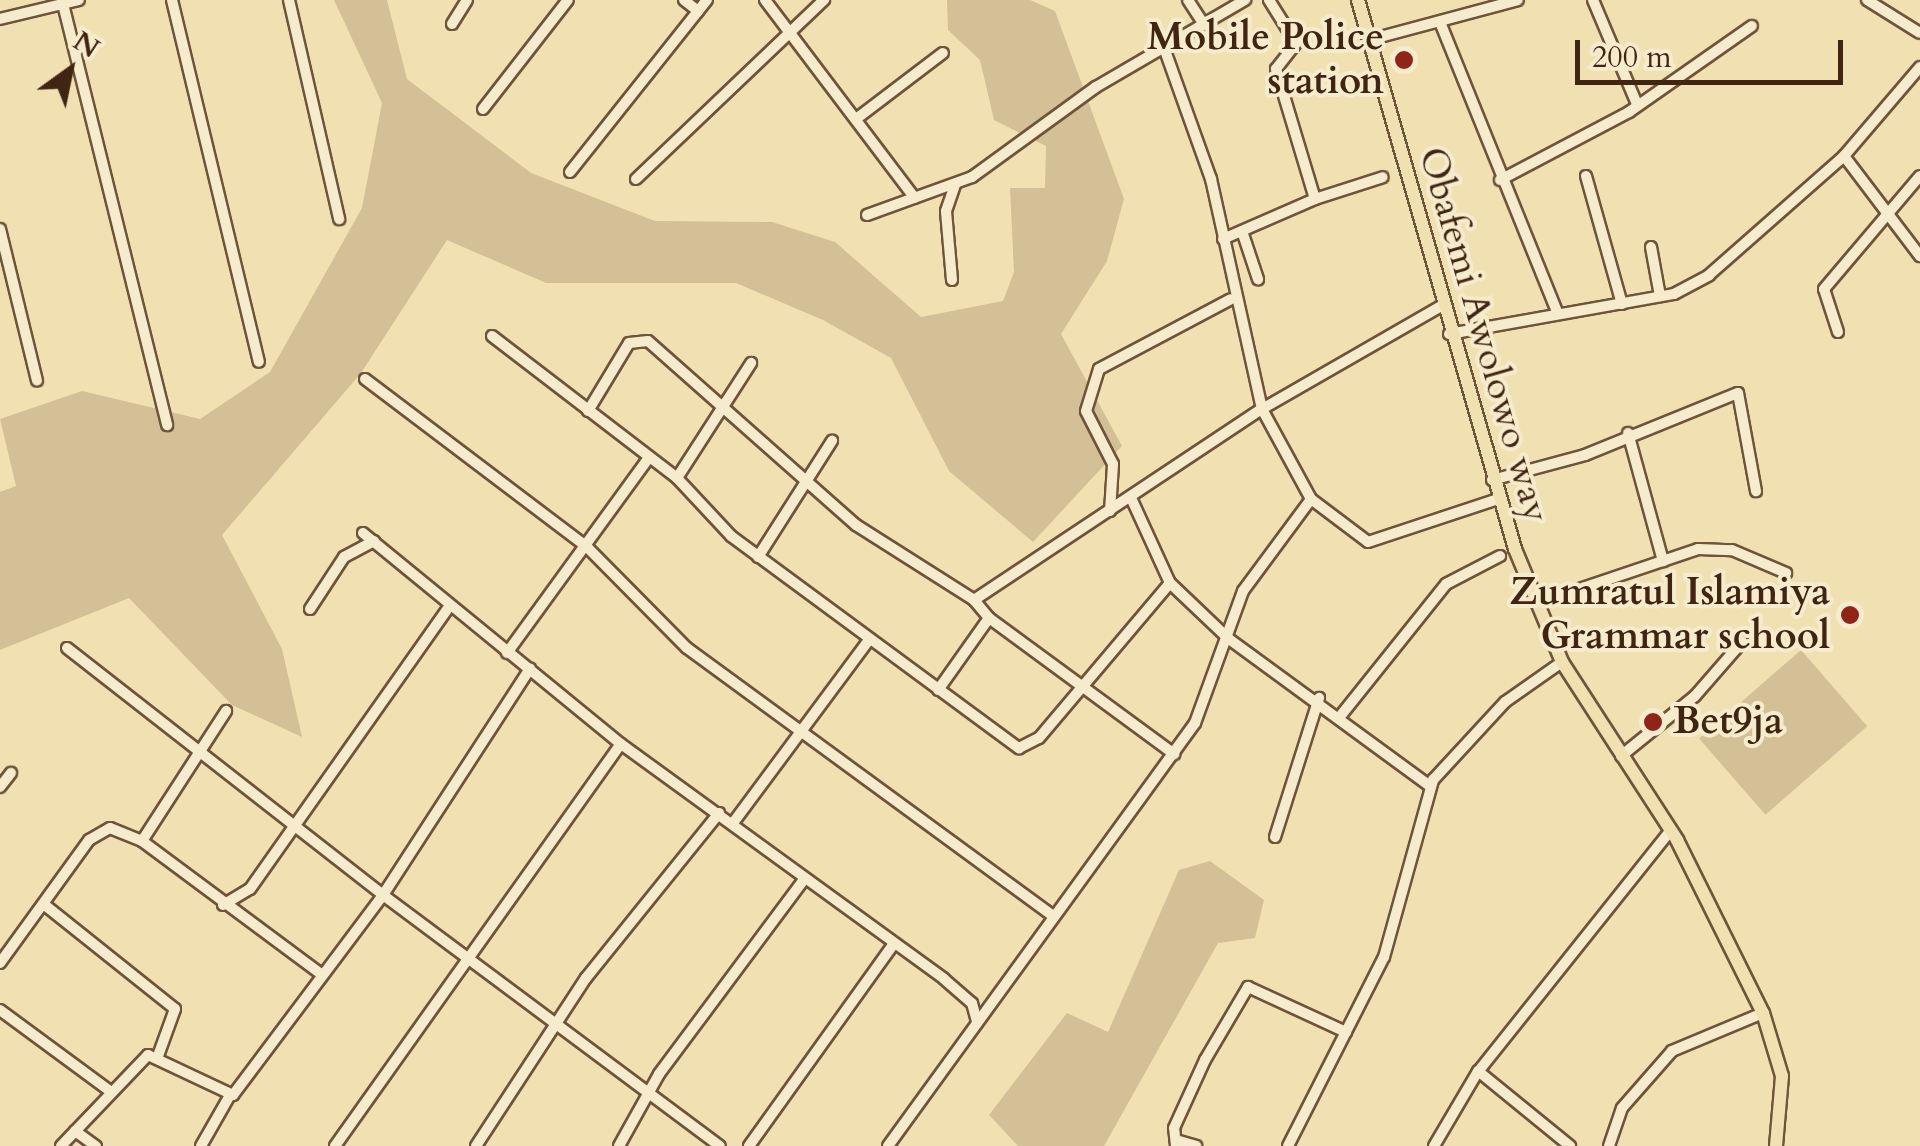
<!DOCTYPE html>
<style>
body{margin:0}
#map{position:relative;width:1920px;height:1146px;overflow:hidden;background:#f1e0b1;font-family:Cardo,serif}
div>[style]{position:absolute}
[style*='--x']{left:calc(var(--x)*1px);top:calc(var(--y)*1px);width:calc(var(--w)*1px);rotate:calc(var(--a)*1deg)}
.green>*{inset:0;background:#d3c096;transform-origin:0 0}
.roads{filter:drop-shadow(2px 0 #6d543a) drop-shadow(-2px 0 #6d543a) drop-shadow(0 2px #6d543a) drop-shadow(0 -2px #6d543a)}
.minor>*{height:10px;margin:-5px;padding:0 5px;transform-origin:5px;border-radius:5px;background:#f6ebcc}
.major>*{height:12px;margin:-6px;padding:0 6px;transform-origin:6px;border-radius:6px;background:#f1e0b1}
.dots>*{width:28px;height:28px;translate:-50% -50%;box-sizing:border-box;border:5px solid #f6ebcc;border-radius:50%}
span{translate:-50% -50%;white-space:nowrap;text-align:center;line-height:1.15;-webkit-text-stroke:8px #f6ebcc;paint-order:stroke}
.poi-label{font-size:38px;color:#412513;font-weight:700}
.right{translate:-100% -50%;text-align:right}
.left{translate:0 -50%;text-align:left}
.street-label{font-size:38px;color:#412513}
.north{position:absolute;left:20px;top:20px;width:100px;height:100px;-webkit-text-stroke:8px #f6ebcc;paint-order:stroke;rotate:33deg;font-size:28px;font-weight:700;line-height:40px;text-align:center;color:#412513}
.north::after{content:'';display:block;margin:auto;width:35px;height:45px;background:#412513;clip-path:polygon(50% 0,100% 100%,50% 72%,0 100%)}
.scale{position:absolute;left:1575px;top:40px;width:268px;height:45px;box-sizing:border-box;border:5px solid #412513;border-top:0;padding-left:12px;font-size:30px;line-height:35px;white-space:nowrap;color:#412513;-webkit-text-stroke:8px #f6ebcc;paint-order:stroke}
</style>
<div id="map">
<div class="green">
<div style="clip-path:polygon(334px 0,387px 0,407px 79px,531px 173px,655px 221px,772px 222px,835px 242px,921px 317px,1003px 301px,1014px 272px,1010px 188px,1045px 188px,1046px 146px,994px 120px,980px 60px,948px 30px,947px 0,1030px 0,1055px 11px,1124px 199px,1107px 261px,1061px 334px,1122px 446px,1033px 542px,949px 471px,891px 358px,823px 320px,736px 283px,546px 283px,447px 240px,361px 373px,222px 535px,282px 649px,302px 737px,232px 705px,129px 598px,0 650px,0 492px,16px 486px,0 419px,82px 391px,200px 419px,270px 372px,362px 208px,382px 103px)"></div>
<div style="left:1801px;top:650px;width:101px;height:135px;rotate:49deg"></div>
<div style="clip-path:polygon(1210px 861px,1264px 900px,1255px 938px,1218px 943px,1104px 1146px,1018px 1146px,989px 1115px,1067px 1013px,1108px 1032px,1179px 870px)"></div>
</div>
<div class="roads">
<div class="minor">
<div style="--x:172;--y:0;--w:372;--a:76.5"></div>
<div style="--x:289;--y:0;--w:225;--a:77.1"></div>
<div style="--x:684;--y:0;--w:18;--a:38"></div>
<div style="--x:765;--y:0;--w:248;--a:52.9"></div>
<div style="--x:1188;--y:0;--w:30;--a:57"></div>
<div style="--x:1593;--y:0;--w:113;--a:67.1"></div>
<div style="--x:1867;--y:0;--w:62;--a:31.9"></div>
<div style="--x:63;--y:4;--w:434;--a:76.1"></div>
<div style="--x:0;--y:19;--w:81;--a:-13.5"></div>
<div style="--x:1440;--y:22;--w:313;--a:68"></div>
<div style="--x:452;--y:24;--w:28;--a:-58"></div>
<div style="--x:1369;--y:40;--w:154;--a:-15"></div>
<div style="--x:483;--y:109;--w:138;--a:-52.1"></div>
<div style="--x:856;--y:119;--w:109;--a:-37.2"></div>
<div style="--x:1844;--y:156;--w:126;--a:52.8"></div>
<div style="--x:570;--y:172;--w:220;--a:-51.5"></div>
<div style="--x:1586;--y:176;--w:133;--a:74.3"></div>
<div style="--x:636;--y:179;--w:260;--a:-43.6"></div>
<div style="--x:1500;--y:180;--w:146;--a:-27.8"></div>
<div style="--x:1629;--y:112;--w:150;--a:-35"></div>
<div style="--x:1315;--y:199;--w:71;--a:-17.9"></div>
<div style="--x:867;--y:215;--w:112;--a:-19.9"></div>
<div style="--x:972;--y:177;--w:153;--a:-36"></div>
<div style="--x:1096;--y:87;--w:173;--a:-30.3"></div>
<div style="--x:0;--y:229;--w:156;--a:76.3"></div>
<div style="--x:1242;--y:231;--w:51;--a:71.6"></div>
<div style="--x:1223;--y:239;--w:100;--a:-23.5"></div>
<div style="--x:1315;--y:199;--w:136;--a:-106.7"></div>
<div style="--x:1276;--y:69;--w:33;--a:-52"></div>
<div style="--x:1296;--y:43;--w:51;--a:-122.1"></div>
<div style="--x:1651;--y:247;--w:50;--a:79.6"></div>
<div style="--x:952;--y:280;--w:69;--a:-95"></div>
<div style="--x:946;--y:211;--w:28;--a:-71"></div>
<div style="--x:1838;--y:332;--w:45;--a:-108"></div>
<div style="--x:1824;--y:289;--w:148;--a:-49.7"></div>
<div style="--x:1449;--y:334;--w:229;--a:-10.1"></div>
<div style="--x:1674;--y:294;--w:40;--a:-28"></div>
<div style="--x:1709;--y:275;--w:180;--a:-41.4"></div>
<div style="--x:1844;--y:156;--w:117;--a:-49.5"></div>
<div style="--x:492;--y:336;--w:233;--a:37.5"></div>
<div style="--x:677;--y:478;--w:79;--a:47"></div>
<div style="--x:731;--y:536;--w:358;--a:36.4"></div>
<div style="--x:1019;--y:748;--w:22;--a:-27"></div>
<div style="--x:1039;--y:738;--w:203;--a:-49.8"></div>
<div style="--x:365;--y:379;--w:278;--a:37.1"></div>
<div style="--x:587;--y:547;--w:142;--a:45.3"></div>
<div style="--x:687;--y:648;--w:451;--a:36.2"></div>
<div style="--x:588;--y:411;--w:79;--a:-58.9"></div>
<div style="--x:629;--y:343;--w:19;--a:-6"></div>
<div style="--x:648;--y:341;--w:278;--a:41.5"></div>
<div style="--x:856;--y:525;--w:140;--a:32.4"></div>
<div style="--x:974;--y:600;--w:23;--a:50"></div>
<div style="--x:989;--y:618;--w:88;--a:125.3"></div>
<div style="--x:1628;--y:433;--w:133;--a:74.7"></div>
<div style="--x:677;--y:478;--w:137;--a:-57.2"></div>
<div style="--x:1492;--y:480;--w:96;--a:-15"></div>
<div style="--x:1585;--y:455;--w:165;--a:-22.1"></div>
<div style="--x:1738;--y:393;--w:100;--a:79.6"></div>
<div style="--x:1311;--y:499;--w:71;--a:37"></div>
<div style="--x:1368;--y:542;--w:137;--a:-18.3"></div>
<div style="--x:1132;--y:500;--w:91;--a:65.4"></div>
<div style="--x:1170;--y:583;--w:81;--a:43.5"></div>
<div style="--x:1229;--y:639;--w:250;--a:36.2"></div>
<div style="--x:1110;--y:511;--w:47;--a:-86.3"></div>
<div style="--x:1113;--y:464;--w:59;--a:-117"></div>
<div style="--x:1086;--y:411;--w:44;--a:-72.8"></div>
<div style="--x:1099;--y:369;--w:149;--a:-27.9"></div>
<div style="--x:363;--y:533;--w:333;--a:39.3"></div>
<div style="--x:621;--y:744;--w:399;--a:36"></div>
<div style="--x:944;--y:979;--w:37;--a:41"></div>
<div style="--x:972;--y:1003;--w:20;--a:75"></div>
<div style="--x:758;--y:557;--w:138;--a:-57.5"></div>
<div style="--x:974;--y:600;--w:346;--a:-33.6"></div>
<div style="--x:1262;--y:409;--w:207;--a:-29.9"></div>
<div style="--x:1538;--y:603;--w:169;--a:-18.6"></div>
<div style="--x:1698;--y:549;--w:34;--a:2"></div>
<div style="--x:1732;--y:550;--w:59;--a:23.1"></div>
<div style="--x:310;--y:609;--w:62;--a:-56.8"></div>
<div style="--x:344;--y:557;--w:34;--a:-28"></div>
<div style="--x:989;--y:618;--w:230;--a:36.3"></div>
<div style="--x:67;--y:648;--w:401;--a:38"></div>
<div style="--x:383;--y:895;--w:270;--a:-57"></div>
<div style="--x:507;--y:653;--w:240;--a:-54"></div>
<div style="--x:1342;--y:714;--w:166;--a:-51.3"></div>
<div style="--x:1446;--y:584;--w:61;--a:-27.4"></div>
<div style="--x:1621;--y:756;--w:95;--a:-39"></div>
<div style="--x:1695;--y:696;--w:72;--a:-49"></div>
<div style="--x:0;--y:787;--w:18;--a:-52"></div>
<div style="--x:733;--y:823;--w:227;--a:-53.4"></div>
<div style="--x:1275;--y:837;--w:146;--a:-72.4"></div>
<div style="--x:142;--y:841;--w:155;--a:-57.1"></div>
<div style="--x:223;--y:905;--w:31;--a:-31"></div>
<div style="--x:250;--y:889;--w:347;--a:-54.8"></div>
<div style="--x:46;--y:906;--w:165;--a:38.6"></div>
<div style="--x:175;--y:1009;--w:50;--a:109.9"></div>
<div style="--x:0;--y:963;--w:152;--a:-54.1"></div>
<div style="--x:89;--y:840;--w:24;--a:-30"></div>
<div style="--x:110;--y:828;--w:35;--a:22"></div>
<div style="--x:142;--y:841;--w:223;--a:36.6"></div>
<div style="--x:0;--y:1010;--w:137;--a:36.4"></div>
<div style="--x:1478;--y:1071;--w:119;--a:39.2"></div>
<div style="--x:75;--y:1131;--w:26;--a:36"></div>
<div style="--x:1179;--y:1141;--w:18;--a:16"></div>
<div style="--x:61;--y:1146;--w:126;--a:-46.3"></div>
<div style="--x:148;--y:1055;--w:94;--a:25.2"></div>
<div style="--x:233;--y:1095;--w:250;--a:-53.1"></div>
<div style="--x:383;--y:895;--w:420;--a:36.7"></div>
<div style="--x:201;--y:1146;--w:56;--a:-60.3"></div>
<div style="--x:335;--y:1146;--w:493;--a:-54.6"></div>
<div style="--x:476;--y:1146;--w:201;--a:-56.8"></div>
<div style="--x:586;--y:978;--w:212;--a:-51.1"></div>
<div style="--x:619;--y:1146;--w:82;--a:-60.9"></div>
<div style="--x:659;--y:1074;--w:241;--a:-53.3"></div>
<div style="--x:749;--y:1146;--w:246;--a:-54.4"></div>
<div style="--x:888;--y:1146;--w:523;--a:-54.03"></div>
<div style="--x:1195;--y:723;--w:140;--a:-70"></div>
<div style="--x:1243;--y:591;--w:114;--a:-53.5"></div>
<div style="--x:1311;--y:499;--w:102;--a:-118.6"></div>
<div style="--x:1262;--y:409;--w:236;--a:-102.5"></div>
<div style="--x:1211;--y:179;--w:139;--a:-109.7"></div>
<div style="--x:1176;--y:1146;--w:18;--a:-96"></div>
<div style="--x:1174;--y:1128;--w:75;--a:-65.5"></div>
<div style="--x:1205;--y:1060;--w:85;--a:-59.5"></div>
<div style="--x:1248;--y:987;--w:108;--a:24.7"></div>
<div style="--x:1288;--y:1146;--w:212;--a:-63.1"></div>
<div style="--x:1384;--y:957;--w:184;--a:-74.5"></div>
<div style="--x:1433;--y:780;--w:106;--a:-47.3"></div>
<div style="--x:1505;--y:702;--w:70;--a:-35.1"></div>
<div style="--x:1434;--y:1146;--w:85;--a:-59.5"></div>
<div style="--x:1477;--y:1073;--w:311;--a:-51.4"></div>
<div style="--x:1609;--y:1146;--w:40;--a:-71.1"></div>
<div style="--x:1622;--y:1108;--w:76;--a:-48.7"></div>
<div style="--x:1672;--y:1051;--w:99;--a:-22.7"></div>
</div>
<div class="major">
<div style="--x:1358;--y:0;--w:571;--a:74.04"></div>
<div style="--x:1515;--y:549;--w:122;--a:67.4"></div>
<div style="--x:1562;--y:662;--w:212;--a:57.1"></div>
<div style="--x:1677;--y:840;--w:193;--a:63.6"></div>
<div style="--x:1763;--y:1013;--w:66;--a:73.2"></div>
<div style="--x:1782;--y:1076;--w:70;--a:94.9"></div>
</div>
</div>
<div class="dots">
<div style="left:1404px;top:60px;background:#8f2418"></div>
<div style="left:1850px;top:615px;background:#8f2418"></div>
<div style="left:1653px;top:722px;background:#8f2418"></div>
</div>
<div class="poi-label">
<span class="right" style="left:1384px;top:60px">Mobile Police<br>station</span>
<span class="right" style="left:1830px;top:615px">Zumratul Islamiya<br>Grammar school</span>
<span class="left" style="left:1673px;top:722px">Bet9ja</span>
</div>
<div class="street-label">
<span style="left:1484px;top:335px;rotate:74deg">Obafemi Awolowo way</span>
</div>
<div class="north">N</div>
<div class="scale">200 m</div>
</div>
